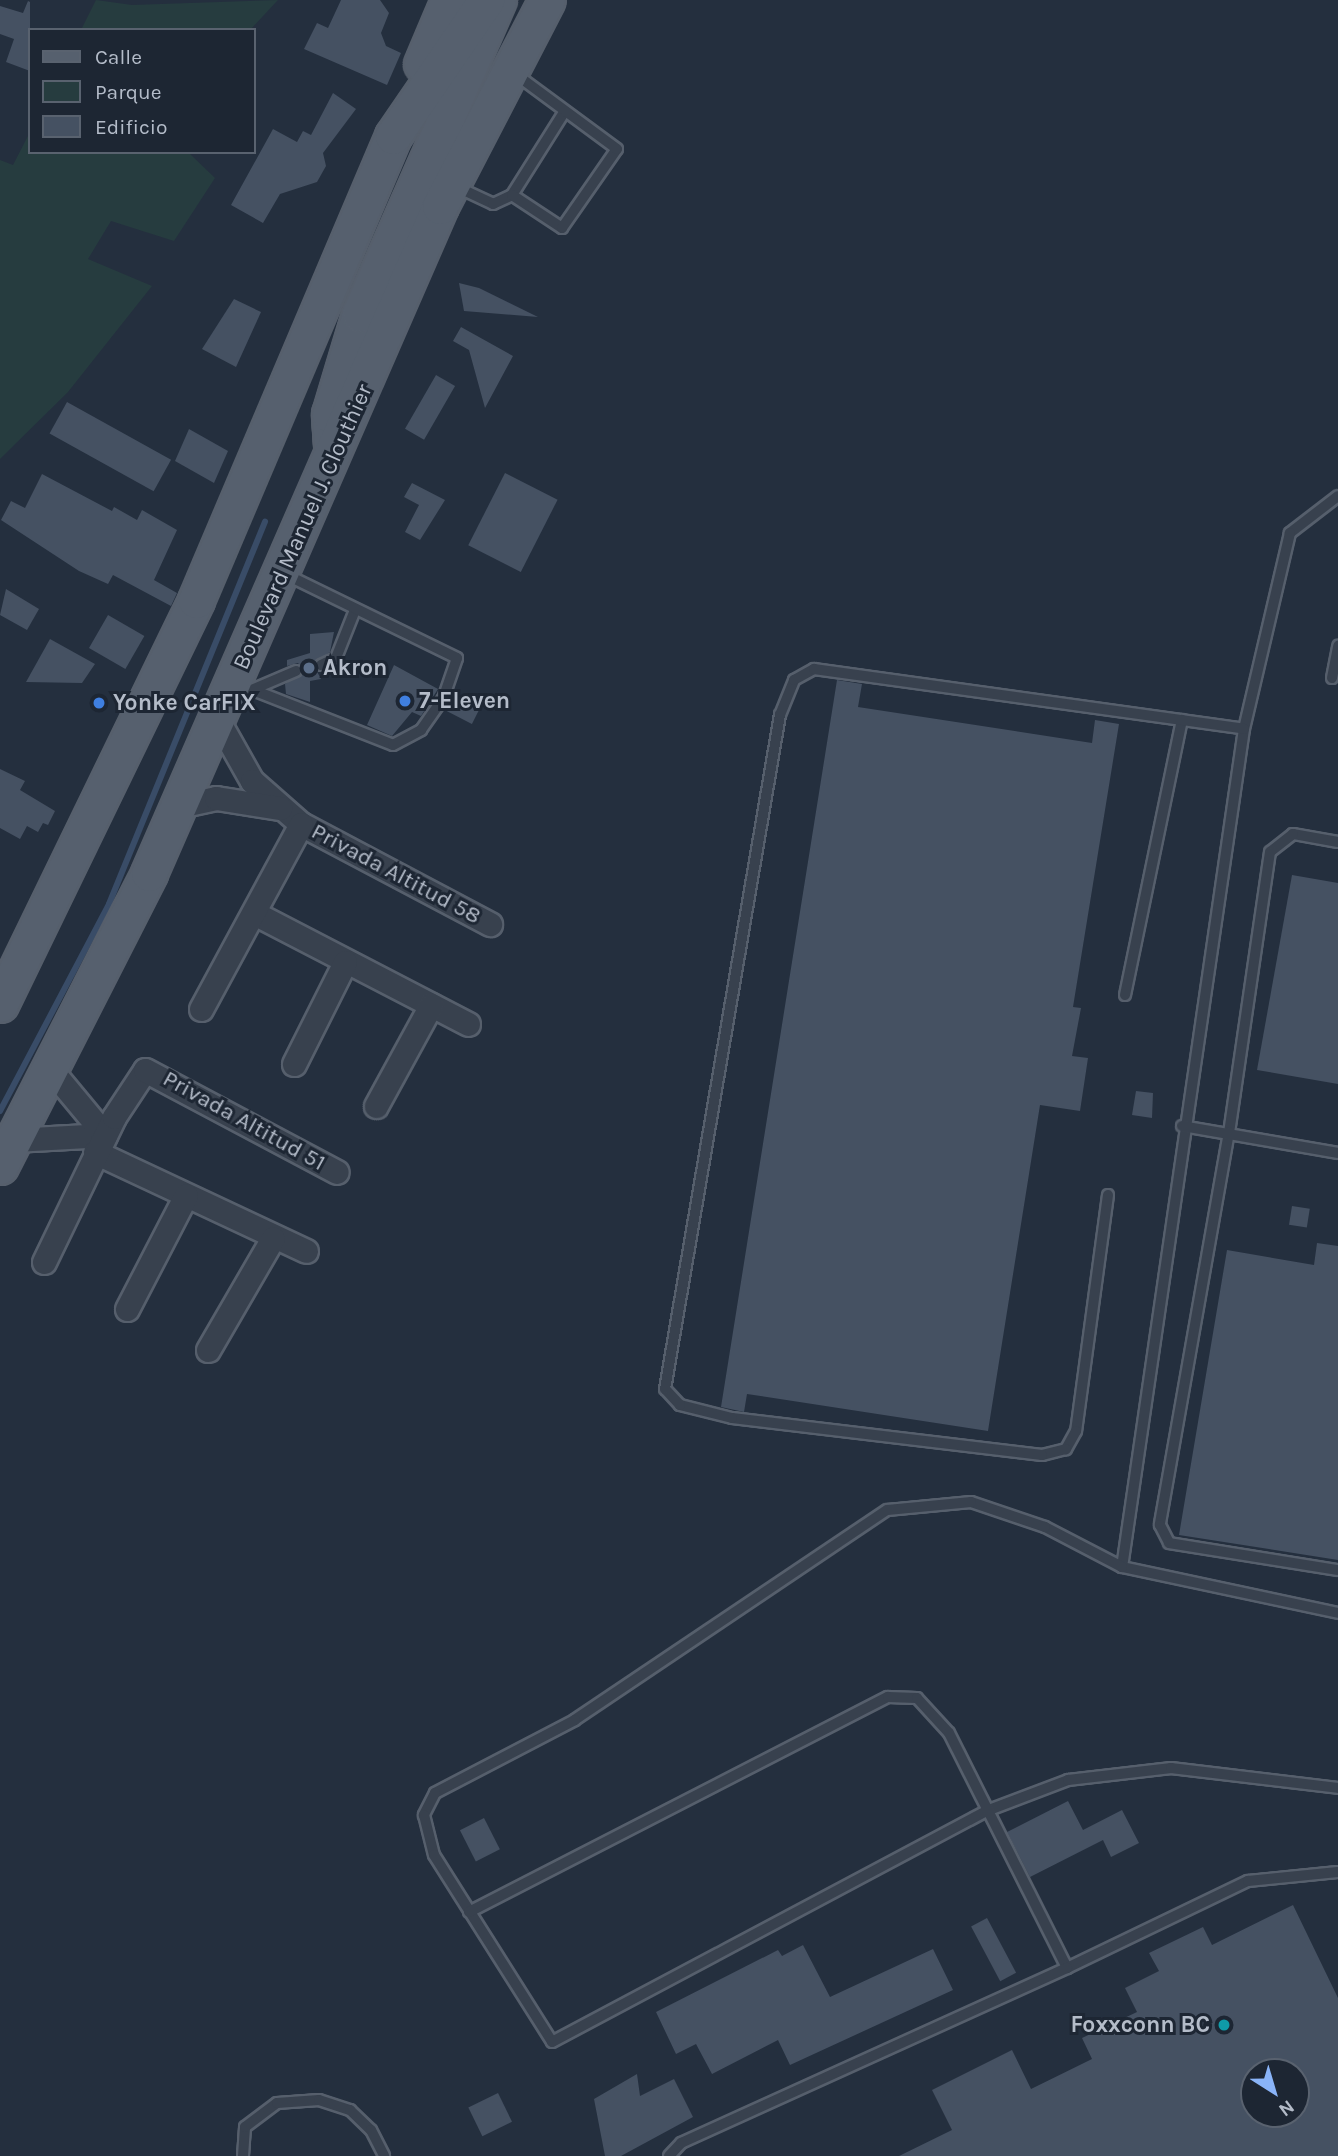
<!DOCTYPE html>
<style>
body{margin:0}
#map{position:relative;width:1338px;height:2156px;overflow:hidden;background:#242f3e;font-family:Karla,sans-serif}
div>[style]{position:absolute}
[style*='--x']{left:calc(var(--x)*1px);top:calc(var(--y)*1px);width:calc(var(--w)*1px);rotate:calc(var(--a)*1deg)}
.green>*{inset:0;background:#263c3f}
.stream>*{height:6px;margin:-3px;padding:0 3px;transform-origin:3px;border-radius:3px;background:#394c67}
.building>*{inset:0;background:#455162;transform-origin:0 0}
.roads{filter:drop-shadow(2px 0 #565f6c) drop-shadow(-2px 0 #565f6c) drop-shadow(0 2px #565f6c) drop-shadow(0 -2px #565f6c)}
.lane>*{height:10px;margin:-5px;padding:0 5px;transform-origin:5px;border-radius:5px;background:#38414e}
.street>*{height:23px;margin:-11.5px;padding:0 11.5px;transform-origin:11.5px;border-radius:11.5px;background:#38414e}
.primary>*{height:35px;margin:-17.5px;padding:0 17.5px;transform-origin:17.5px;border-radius:17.5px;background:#56606e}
.dots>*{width:19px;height:19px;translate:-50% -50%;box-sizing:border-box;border:4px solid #1d2633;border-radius:50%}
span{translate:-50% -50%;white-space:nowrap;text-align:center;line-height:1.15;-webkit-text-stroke:6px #1d2633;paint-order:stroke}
.street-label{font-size:23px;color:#b4bcc9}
.poi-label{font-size:23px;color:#b4bcc9;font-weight:700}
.left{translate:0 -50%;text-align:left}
.right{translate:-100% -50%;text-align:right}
.legend{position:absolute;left:28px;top:28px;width:228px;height:126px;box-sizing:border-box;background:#1d2633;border:2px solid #59626f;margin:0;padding:9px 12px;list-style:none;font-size:21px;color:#b4bcc9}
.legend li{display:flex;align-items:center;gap:14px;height:35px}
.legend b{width:35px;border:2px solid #59626f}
.north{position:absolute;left:1240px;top:2058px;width:70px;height:70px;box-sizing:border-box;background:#1d2633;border:2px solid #59626f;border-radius:50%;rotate:143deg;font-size:19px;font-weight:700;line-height:28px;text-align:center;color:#b4bcc9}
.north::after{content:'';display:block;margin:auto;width:24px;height:32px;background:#8ab4f8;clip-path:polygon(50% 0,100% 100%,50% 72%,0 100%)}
</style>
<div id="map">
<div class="green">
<div style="clip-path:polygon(96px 0,132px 5px,278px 0,250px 30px,81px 30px)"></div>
<div style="clip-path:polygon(30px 132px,30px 152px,188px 152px,215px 178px,174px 241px,111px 221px,88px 259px,152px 286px,68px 392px,0 459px,0 160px,13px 165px)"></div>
</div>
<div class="stream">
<div style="--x:0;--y:1111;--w:234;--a:-62.2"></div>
<div style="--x:109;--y:904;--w:413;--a:-67.8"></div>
</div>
<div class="building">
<div style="clip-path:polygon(341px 0,380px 0,389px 13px,381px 33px,386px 46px,401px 53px,387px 85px,304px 49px,317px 23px,328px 28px)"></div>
<div style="clip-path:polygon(28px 1px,30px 2px,30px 71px,6px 62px,14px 39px,0 34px,0 6px,23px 13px)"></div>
<div style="clip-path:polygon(333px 93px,356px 109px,323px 153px,326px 166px,317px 182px,280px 194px,263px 223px,231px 205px,273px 129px,297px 142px,303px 131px,311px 135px)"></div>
<div style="clip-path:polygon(459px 283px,479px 288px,538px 317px,464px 311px)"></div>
<div style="clip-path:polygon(234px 299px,261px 312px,236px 367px,202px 349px)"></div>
<div style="clip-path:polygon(461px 327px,513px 356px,485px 408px,469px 350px,453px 341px)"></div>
<div style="left:436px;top:375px;width:22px;height:62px;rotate:30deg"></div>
<div style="left:67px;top:402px;width:119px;height:36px;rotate:29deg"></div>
<div style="clip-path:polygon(189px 429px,228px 451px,214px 483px,175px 461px)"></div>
<div style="left:505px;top:473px;width:59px;height:81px;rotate:27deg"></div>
<div style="clip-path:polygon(42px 474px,112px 511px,114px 507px,137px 520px,142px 510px,177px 530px,154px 580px,177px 593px,171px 606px,113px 575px,108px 584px,79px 571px,1px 520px,11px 501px,25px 508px)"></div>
<div style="clip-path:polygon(412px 483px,445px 500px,420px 540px,405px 532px,419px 505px,404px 497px)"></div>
<div style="clip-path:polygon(6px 589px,39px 609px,27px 630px,0 615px)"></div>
<div style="left:108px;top:615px;width:42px;height:38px;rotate:30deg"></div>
<div style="clip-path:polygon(334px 632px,330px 652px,313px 664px,321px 679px,310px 681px,310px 702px,286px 694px,285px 684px,304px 671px,298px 663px,287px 666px,287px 660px,310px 653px,310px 634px)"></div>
<div style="clip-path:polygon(50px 639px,95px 664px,82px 683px,26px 682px)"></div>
<div style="clip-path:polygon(394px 665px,438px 689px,421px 716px,412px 712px,392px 736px,367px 725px)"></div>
<div style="clip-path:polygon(837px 680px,862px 684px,858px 707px,1092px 743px,1095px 720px,1119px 724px,1073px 1007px,1081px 1008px,1072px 1056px,1088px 1058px,1080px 1111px,1040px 1105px,988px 1431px,747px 1394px,744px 1412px,721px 1407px)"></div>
<div style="left:452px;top:697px;width:30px;height:15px;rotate:27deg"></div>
<div style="clip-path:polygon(0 769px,25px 781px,20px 790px,55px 811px,48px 825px,43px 823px,38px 832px,27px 826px,20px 839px,0 828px)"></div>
<div style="clip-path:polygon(1292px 875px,1338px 883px,1338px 1084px,1257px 1070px)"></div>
<div style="clip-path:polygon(1136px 1091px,1153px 1093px,1152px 1118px,1132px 1115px)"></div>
<div style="left:1292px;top:1206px;width:18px;height:19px;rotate:9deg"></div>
<div style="clip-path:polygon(1317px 1243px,1338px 1246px,1338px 1560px,1179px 1535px,1227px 1250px,1314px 1265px)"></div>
<div style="clip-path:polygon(1068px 1801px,1083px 1830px,1122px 1810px,1139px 1843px,1111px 1857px,1103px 1840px,1030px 1877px,1007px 1832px)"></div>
<div style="left:484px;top:1818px;width:35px;height:27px;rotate:63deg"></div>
<div style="clip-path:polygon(evenodd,1293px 1905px,1338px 1998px,1338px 2156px,899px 2156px,952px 2130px,932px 2090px,1012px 2050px,1031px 2089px,1092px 2059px,1082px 2038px,1137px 2012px,1125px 1988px,1159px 1971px,1149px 1953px,1203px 1927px,1212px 1945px,1293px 1905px,1254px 2072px,1296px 2072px,1296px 2114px,1254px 2114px,1254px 2072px)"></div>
<div style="left:987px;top:1918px;width:62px;height:18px;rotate:62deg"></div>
<div style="clip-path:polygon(803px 1945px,830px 1997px,933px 1949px,953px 1990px,790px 2065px,778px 2040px,712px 2074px,696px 2044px,676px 2054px,656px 2012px,778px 1950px,782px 1956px)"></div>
<div style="clip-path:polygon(637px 2074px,640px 2096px,674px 2079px,693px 2117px,621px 2156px,605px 2156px,594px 2099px)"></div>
<div style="left:498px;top:2093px;width:32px;height:33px;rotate:64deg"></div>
</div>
<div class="roads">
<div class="lane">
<div style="--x:457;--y:187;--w:40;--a:25"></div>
<div style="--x:493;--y:204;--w:21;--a:-25"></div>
<div style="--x:512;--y:195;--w:99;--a:-57.8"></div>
<div style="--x:512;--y:195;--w:60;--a:33.4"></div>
<div style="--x:562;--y:228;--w:96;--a:-55.2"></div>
<div style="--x:617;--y:149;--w:128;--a:-143.6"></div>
<div style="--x:1338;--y:496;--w:61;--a:142.4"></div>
<div style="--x:1290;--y:533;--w:201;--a:103.2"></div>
<div style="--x:1244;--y:729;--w:847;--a:98.28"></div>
<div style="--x:1122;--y:1567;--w:221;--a:12"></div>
<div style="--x:321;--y:665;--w:17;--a:-25"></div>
<div style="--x:336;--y:658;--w:52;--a:-68.4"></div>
<div style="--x:1332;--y:678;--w:33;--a:-79"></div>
<div style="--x:253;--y:690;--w:150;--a:21.4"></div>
<div style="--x:393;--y:745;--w:32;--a:-28"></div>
<div style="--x:421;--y:730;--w:38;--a:-55"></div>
<div style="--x:443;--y:699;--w:43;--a:-71.1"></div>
<div style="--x:457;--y:658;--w:191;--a:-154"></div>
<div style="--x:249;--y:691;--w:51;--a:-23.1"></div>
<div style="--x:1338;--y:842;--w:46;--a:-169.9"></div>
<div style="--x:1293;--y:834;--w:29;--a:142"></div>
<div style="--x:1270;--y:852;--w:283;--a:98.3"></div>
<div style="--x:1229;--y:1132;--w:399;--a:100"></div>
<div style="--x:1160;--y:1525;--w:20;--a:63"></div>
<div style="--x:1169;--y:1543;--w:171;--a:9.1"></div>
<div style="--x:1125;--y:995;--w:281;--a:-78.3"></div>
<div style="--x:1182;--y:1126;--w:158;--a:9.8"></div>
<div style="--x:1108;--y:1195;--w:238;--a:97.7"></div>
<div style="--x:1076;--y:1431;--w:21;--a:119"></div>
<div style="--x:1066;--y:1449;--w:25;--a:166"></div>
<div style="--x:1042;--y:1455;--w:312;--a:-173.2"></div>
<div style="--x:732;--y:1418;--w:54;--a:-166"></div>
<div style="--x:680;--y:1405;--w:22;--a:-133"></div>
<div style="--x:665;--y:1389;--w:684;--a:-80.32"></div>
<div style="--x:780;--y:715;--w:38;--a:-68"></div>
<div style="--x:794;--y:680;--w:23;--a:-29"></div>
<div style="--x:814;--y:669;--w:434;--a:7.9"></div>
<div style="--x:1122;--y:1567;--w:87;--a:-152.5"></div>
<div style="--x:1045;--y:1527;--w:78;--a:-161.3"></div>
<div style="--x:971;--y:1502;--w:84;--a:174.6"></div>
<div style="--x:887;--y:1510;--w:376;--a:146.1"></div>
<div style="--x:575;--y:1720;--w:158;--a:152.5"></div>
<div style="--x:435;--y:1793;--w:25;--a:117"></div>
<div style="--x:424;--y:1815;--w:41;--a:76"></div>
<div style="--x:434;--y:1855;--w:221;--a:57.7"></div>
<div style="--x:552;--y:2042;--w:495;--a:-28"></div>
<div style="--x:989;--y:1810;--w:85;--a:-20.8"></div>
<div style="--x:1068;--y:1780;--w:104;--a:-6.6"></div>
<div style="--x:1171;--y:1768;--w:168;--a:6.8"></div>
<div style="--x:469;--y:1912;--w:471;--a:-27.2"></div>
<div style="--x:888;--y:1697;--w:29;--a:2"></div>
<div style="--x:917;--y:1698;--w:47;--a:47.6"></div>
<div style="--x:949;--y:1733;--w:263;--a:63.3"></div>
<div style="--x:1067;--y:1968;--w:201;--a:-25.7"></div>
<div style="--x:1248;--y:1881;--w:90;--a:-5.7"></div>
<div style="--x:243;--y:2156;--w:29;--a:-86"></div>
<div style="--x:245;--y:2127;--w:40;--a:-37"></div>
<div style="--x:277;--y:2103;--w:42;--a:-4.1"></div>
<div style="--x:319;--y:2100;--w:33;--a:18"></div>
<div style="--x:350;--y:2110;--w:29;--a:44"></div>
<div style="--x:371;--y:2130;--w:29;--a:63"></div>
<div style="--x:669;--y:2156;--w:18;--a:-47"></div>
<div style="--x:681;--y:2143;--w:424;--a:-24.4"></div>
</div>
<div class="street">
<div style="--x:217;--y:719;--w:71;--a:60.6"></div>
<div style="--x:252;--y:781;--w:65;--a:41.3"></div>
<div style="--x:301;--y:824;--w:214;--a:27.9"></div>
<div style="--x:179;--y:806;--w:38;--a:-12"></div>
<div style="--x:216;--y:798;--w:65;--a:8.9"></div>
<div style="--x:254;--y:913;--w:241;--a:27.4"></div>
<div style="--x:201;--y:1009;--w:210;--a:-61.6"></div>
<div style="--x:294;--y:1064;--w:114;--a:-63.4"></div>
<div style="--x:376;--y:1106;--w:115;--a:-61.4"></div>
<div style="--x:14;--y:1140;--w:91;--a:-3.1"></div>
<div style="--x:105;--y:1135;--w:85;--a:-129.7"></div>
<div style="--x:95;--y:1152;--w:233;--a:25.1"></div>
<div style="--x:44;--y:1262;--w:161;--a:-64.2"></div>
<div style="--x:114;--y:1117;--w:56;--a:-56.6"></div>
<div style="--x:145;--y:1070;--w:217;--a:28"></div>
<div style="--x:127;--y:1309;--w:128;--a:-62.6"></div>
<div style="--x:208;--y:1350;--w:129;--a:-59.9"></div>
</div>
<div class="primary">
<div style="--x:422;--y:64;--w:69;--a:-67.1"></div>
<div style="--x:332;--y:446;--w:32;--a:-94"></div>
<div style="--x:330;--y:414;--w:104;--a:-73.3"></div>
<div style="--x:360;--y:314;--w:343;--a:-66.3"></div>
<div style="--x:0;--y:1004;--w:449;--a:-64.1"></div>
<div style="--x:196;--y:600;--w:504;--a:-67"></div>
<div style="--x:393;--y:136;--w:165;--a:-55.6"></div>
<div style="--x:0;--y:1166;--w:329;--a:-63"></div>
<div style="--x:149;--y:873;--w:728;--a:-66.43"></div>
<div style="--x:440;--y:206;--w:232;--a:-62.6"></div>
</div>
</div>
<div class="dots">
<div style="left:309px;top:668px;background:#5c6f8a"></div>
<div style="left:405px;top:701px;background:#3f7fe0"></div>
<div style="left:99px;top:703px;background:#3f7fe0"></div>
<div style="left:1224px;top:2025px;background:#0f9aa8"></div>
</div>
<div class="street-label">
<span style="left:303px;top:527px;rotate:-66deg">Boulevard Manuel J. Clouthier</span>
<span style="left:396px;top:874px;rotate:28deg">Privada Altitud 58</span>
<span style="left:244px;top:1121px;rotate:29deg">Privada Altitud 51</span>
</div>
<div class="poi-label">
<span class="left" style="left:323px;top:668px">Akron</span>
<span class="left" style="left:419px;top:701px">7-Eleven</span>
<span class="left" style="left:113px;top:703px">Yonke CarFIX</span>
<span class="right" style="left:1210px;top:2025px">Foxxconn BC</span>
</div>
<ul class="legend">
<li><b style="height:9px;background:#56606e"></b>Calle</li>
<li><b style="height:19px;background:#263c3f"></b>Parque</li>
<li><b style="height:19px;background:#455162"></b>Edificio</li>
</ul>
<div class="north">N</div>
</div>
